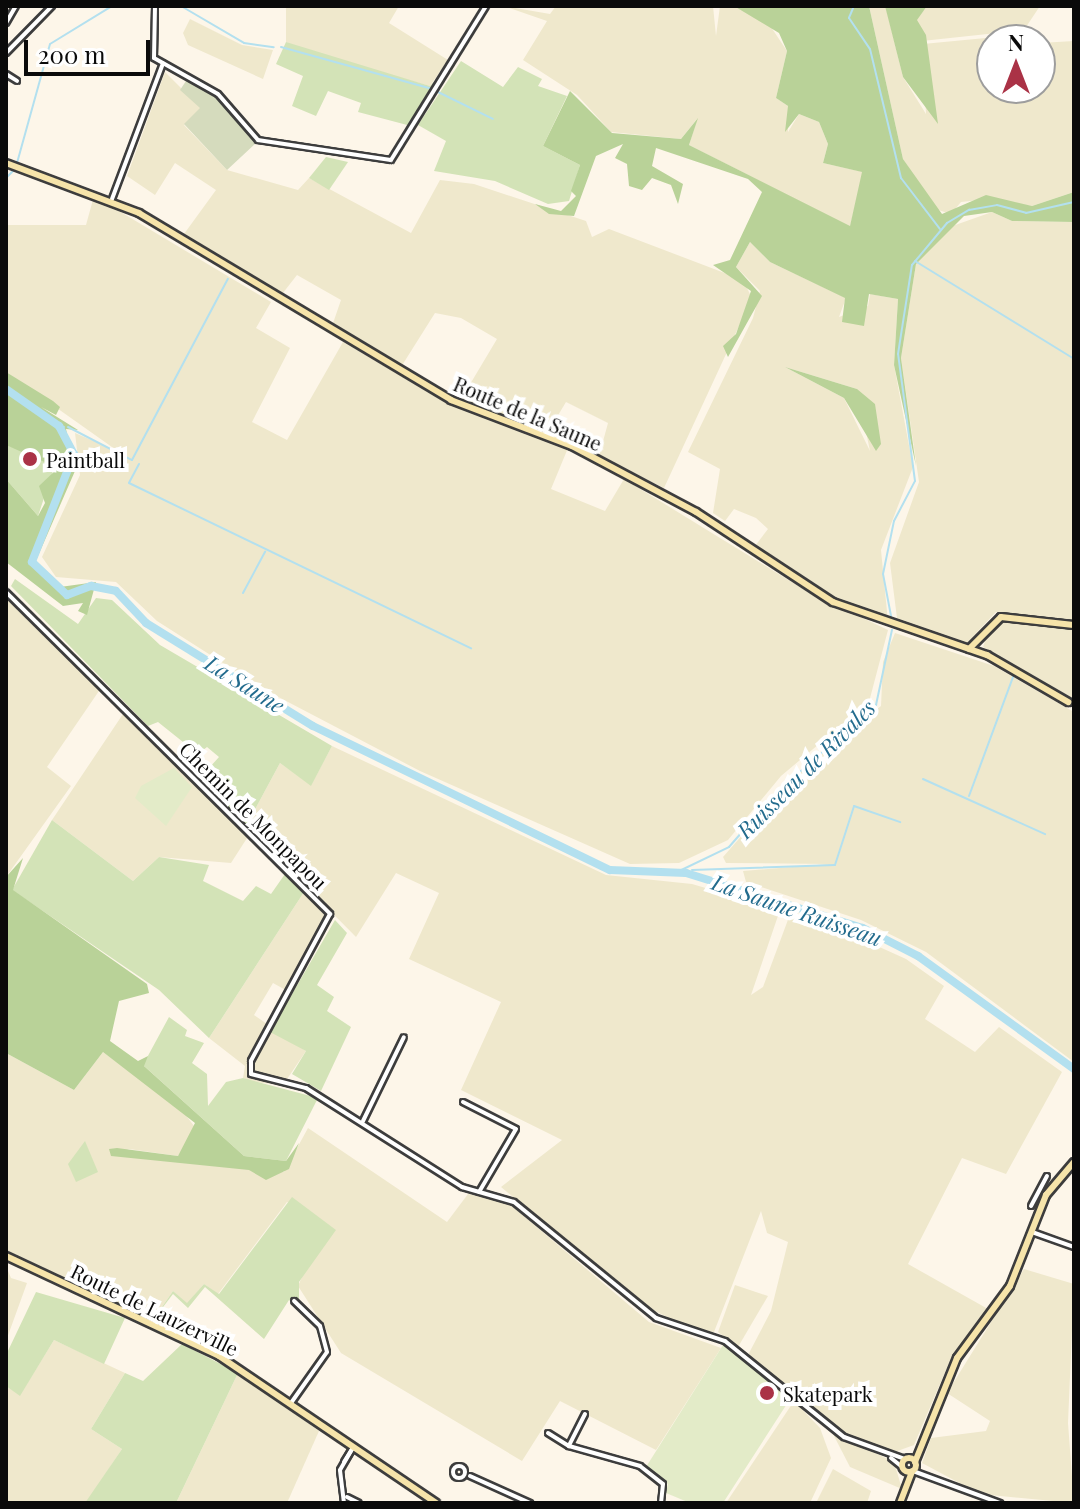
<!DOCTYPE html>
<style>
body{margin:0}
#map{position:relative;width:1080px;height:1509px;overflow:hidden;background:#fdf6e9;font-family:"Playfair Display",serif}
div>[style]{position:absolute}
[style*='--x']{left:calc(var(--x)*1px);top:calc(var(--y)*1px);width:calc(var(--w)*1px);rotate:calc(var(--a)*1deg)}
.farmland>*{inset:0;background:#efe8cc}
.green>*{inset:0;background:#d3e3b7}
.forest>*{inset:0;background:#b9d298}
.cemetery>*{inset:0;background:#d5dbbd}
.pitch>*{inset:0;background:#e3ebc8}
.stream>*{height:2px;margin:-1px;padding:0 1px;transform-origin:1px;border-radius:1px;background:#b3e0ef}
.river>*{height:8px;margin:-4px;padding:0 4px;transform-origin:4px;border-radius:4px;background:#b3e0ef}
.roads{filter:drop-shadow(2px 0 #3d3d3d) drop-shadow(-2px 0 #3d3d3d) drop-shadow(0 2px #3d3d3d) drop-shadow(0 -2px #3d3d3d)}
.street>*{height:4px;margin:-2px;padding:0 2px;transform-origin:2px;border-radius:2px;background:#fff}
.street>.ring{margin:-2px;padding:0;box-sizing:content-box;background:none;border:4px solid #fff;border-radius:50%}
.secondary>*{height:6px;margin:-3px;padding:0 3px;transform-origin:3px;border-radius:3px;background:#f6e4aa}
.secondary>.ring{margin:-3px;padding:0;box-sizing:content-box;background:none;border:6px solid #f6e4aa;border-radius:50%}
.dots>*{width:22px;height:22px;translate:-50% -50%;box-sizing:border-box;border:4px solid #fff;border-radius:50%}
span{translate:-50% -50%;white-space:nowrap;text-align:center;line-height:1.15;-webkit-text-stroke:8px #fff;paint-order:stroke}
.street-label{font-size:20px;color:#0a0a0a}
.poi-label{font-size:20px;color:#0a0a0a}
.left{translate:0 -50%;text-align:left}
.water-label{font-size:22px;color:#226b8d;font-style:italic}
.frame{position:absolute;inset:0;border:8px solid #0a0a0a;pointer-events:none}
.north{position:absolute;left:976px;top:24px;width:80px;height:80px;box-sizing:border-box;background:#fff;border:2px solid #9d9d9d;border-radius:50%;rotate:0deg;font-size:22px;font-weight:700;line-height:32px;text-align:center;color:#0a0a0a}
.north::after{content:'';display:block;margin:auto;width:28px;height:36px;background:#aa3246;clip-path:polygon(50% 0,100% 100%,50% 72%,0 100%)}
.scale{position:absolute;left:24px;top:40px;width:126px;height:36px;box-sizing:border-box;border:4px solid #0a0a0a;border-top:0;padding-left:10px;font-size:24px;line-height:28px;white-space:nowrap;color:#0a0a0a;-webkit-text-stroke:6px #fff;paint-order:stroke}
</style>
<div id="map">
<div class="farmland">
<div style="clip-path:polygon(286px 6px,399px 6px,389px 23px,448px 60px,430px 86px,300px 50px,286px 42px)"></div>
<div style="clip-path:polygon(504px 6px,550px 14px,556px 6px,713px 6px,716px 36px,720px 6px,734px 6px,769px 24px,787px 51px,776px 98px,788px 106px,788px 132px,799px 114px,819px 122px,828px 144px,823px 163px,863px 172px,850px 227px,689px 145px,697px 119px,681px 139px,611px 132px,577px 95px,523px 60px,547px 21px)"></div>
<div style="clip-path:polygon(869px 6px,886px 8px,903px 77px,926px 114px,923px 44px,1017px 35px,992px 40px,992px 88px,1040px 88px,1040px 43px,1074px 41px,1074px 192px,1032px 206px,980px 200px,961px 202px,951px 214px,935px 209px,903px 159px)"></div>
<div style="clip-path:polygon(927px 6px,1040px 6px,1024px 30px,922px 41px,916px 20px)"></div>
<div style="clip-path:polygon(190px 19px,242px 45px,273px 50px,263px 79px,188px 45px,183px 33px)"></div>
<div style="clip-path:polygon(165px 72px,201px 108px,184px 125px,227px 170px,298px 190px,309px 178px,411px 233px,440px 180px,474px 184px,586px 221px,592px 237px,609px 229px,743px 280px,752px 298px,664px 488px,599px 456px,608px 423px,566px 402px,548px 432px,460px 401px,497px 339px,461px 318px,435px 313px,401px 367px,332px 326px,341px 300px,297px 275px,279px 298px,184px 234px,216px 190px,175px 163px,155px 195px,127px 176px)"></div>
<div style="clip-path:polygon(94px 196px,271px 302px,256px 328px,290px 348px,252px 422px,287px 440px,343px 342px,453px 406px,568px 448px,551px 489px,605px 511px,624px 479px,808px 592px,888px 630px,869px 702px,781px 776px,728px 840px,679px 863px,630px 864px,420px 771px,267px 691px,157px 621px,116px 582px,56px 577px,42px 557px,80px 475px,75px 433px,119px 452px,6px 372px,6px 225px,86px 225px)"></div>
<div style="clip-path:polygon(992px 212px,1012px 221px,1074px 222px,1074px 621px,996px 612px,966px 644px,898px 626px,890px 563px,919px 482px,901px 358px,916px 264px,944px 229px)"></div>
<div style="clip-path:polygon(evenodd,750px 242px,770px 262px,846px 298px,839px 317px,868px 306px,870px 294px,898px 299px,894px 365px,913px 467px,881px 550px,888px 622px,824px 594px,755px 546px,768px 529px,756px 518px,734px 509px,725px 521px,713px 513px,720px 469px,688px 452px,753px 318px,760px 291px,736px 267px,750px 242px,785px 367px,857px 389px,870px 451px,844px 398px,785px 367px)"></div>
<div style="clip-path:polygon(6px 596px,101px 688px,47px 767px,71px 786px,6px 877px)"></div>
<div style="clip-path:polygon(1005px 621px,1074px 629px,1074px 699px,983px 647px,988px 632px)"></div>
<div style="clip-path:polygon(895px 633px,994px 666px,1074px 712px,1074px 1062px,926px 952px,861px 920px,746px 882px,743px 871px,829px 864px,726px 863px,723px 857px,795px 775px,881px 706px,883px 662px)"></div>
<div style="clip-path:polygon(125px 711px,249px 835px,231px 863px,159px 857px,133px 881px,52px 820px)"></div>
<div style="clip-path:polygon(332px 746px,606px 875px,692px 884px,780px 910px,751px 995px,763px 987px,789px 917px,833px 926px,906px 959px,944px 986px,925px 1019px,975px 1052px,999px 1027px,1062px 1072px,1006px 1174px,962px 1158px,908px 1264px,988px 1309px,946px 1370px,914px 1445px,892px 1453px,852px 1438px,748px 1355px,771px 1311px,788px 1242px,767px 1233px,761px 1211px,714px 1332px,693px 1330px,641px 1304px,501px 1187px,562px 1140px,461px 1090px,501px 1002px,409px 959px,439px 893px,396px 873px,356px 937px,246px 826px,280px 763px,311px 785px)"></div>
<div style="clip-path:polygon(304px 892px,331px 921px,291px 993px,273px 983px,254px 1015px,306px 1051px,283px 1085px,253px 1082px,243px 1078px,245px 1066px,209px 1038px)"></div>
<div style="clip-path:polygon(103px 1052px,182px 1110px,197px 1130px,178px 1156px,129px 1149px,116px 1155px,284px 1172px,308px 1128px,447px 1222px,468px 1194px,506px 1201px,649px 1322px,721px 1348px,656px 1450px,560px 1401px,522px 1461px,341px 1353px,298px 1286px,326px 1223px,287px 1202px,218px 1294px,204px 1284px,187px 1304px,173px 1291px,153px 1320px,6px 1250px,6px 1053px,74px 1090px)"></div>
<div style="clip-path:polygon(6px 1266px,11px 1278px,27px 1283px,6px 1341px)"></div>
<div style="clip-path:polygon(1024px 1269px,1074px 1284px,1068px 1423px,1074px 1503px,980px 1494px,922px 1463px,931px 1438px,986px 1431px,990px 1421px,947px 1393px)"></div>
<div style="clip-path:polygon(735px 1285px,768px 1296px,738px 1347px,718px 1332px)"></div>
<div style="clip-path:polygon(54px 1340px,125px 1373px,91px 1429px,122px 1449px,86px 1503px,6px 1503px,6px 1386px,20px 1395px)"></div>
<div style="clip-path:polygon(238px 1373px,319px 1431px,287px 1503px,176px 1503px)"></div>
<div style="clip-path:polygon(794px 1401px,820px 1428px,831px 1458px,810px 1503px,726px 1503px)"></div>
<div style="clip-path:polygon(832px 1432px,894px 1462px,902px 1489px,850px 1467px)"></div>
<div style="clip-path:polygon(833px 1469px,871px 1491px,867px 1503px,816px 1503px)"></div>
</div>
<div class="green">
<div style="clip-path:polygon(286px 42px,430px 86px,451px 62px,411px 126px,358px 112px,361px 103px,328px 91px,316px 116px,292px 106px,303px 76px,276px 64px)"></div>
<div style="clip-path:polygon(461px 61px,503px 87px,518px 67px,542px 79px,538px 86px,567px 96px,543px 146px,580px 165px,569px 201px,548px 204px,495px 181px,434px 171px,446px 141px,418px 125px)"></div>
<div style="clip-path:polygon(326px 157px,348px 162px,329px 190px,309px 178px)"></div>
<div style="clip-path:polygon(6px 445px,56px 462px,38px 516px,6px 479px)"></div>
<div style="clip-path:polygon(15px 579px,78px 624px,96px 598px,112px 600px,160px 645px,332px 746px,311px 786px,280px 763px,246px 826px,200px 778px,219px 757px,207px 747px,198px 754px,158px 722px,148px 726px,11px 586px)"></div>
<div style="clip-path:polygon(52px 820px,133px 881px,159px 857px,209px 865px,203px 881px,243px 901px,256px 886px,271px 894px,285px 874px,304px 892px,209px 1038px,159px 990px,12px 890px)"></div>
<div style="clip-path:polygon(335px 920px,347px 933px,317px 985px,334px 997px,327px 1011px,351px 1027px,321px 1091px,292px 1074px,306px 1051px,270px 1032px)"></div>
<div style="clip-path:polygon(169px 1017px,187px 1030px,185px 1036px,204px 1043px,192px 1063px,207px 1074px,208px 1106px,226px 1082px,243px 1078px,318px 1098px,286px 1161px,244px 1156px,143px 1065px)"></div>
<div style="clip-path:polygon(85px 1141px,98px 1172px,76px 1182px,68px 1164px)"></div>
<div style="clip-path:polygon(292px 1197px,336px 1230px,299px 1282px,299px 1309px,289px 1300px,264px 1339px,205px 1287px,188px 1308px,173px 1294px,153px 1320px,173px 1291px,187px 1303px,204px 1284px,219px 1294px)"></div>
<div style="clip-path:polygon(36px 1292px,125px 1318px,104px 1364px,54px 1340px,20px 1396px,6px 1386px,6px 1355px)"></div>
<div style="clip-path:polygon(182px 1344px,238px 1373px,176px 1503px,85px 1503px,122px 1449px,91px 1429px,125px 1373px,143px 1381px)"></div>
</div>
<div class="forest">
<div style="clip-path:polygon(734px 6px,869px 6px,903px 159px,942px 214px,986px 195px,1032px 206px,1074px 192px,1074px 222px,1012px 221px,992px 212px,964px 216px,916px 264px,901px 358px,916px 466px,894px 365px,898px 299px,869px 294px,864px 326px,842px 322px,845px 298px,770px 262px,750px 242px,736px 267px,762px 296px,728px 357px,723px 346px,736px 334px,751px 291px,713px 265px,730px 260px,762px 192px,748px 179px,656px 148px,652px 166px,683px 184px,678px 204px,671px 185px,652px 178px,642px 190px,629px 186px,627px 164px,615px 158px,623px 144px,596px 156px,574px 216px,549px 214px,535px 204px,561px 211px,576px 196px,571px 191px,580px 165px,543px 146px,570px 91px,612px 133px,681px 139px,698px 118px,689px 145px,850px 226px,862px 172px,823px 163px,828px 144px,819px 122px,799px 114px,785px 132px,788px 106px,776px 98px,787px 51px,779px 33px)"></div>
<div style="clip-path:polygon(885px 6px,927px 6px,917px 20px,926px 35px,938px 124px,903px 77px)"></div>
<div style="clip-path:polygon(785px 367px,857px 389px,875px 404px,881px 444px,876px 451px,844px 398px)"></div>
<div style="clip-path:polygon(6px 372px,53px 401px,60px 407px,56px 415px,41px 407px,78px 430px,66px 429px,75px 471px,34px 565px,60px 587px,96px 582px,87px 615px,78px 611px,83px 603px,63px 606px,6px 562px,6px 479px,38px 516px,45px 503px,39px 486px,58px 468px,6px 445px)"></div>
<div style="clip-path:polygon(23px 858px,13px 890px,147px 984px,149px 993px,119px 1001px,110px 1041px,138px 1061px,148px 1056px,144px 1066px,244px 1156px,286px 1161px,299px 1143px,289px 1169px,266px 1180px,249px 1170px,111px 1156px,109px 1149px,117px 1148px,178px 1156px,195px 1123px,103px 1052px,74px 1090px,6px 1053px,6px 877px)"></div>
</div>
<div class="cemetery">
<div style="clip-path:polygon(188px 78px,218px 96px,256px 143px,227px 170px,184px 124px,200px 108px,180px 90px)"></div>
</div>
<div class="pitch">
<div style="clip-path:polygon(174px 768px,192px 787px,166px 826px,135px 798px,141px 786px)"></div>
<div style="clip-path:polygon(723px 1345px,792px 1396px,723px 1503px,690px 1503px,666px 1493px,668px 1484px,646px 1467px)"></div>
</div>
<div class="stream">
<div style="--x:181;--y:6;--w:73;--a:30.4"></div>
<div style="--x:244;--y:43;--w:30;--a:8"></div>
<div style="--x:854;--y:6;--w:13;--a:113"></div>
<div style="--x:849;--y:18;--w:37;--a:56"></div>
<div style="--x:870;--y:49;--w:133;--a:76.5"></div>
<div style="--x:901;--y:178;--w:64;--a:52.6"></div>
<div style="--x:281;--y:47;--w:157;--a:15.5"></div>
<div style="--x:438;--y:92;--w:61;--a:26.1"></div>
<div style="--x:17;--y:163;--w:123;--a:-74.5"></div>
<div style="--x:50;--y:44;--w:73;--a:-31.5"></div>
<div style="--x:6;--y:178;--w:11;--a:-45"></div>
<div style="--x:915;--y:261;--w:187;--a:31.6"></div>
<div style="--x:60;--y:427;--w:4;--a:0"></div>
<div style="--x:68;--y:427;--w:72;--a:27.3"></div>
<div style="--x:132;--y:460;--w:205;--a:-62.1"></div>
<div style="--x:139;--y:464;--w:21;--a:118"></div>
<div style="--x:129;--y:483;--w:380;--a:25.8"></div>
<div style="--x:243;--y:593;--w:47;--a:-61.8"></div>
<div style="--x:892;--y:621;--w:48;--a:-100.8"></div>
<div style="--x:883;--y:574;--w:54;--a:-78.3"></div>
<div style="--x:894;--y:521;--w:45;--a:-62.3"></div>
<div style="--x:915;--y:481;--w:128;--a:-97.6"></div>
<div style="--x:898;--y:354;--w:90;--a:-81.1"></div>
<div style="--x:912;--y:265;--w:55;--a:-50.2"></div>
<div style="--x:947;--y:223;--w:26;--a:-31"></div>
<div style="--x:969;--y:210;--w:28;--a:-10"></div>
<div style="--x:997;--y:205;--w:30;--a:15"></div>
<div style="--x:1026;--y:213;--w:49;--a:-12.9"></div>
<div style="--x:923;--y:779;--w:134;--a:24.3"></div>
<div style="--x:969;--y:796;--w:127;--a:-69.7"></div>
<div style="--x:692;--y:870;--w:143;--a:-2"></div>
<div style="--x:835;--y:865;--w:62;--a:-72.1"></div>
<div style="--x:854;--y:806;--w:49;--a:19.2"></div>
<div style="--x:686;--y:873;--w:2;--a:-27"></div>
<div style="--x:673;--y:874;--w:62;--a:-25.7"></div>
<div style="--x:729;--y:847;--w:73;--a:-48.9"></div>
<div style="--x:777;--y:792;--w:132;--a:-41.3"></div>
<div style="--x:876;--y:705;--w:77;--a:-78"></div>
</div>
<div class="river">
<div style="--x:6;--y:389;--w:65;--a:34.9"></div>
<div style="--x:59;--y:426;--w:32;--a:62"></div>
<div style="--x:74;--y:454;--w:116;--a:111.3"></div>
<div style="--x:32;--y:562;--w:48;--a:43.3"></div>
<div style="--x:67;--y:595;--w:26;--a:-21"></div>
<div style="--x:91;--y:586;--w:25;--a:11"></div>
<div style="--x:116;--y:591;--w:44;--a:46.8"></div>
<div style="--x:146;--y:623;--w:196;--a:31.7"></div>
<div style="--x:313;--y:726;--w:330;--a:25.9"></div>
<div style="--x:610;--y:870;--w:76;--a:2.3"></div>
<div style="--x:686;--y:873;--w:185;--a:17.3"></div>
<div style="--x:863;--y:928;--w:62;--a:27"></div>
<div style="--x:918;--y:956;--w:193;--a:35.9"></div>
</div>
<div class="roads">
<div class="street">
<div style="--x:155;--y:6;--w:52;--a:91.1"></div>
<div style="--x:154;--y:58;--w:73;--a:29.4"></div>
<div style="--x:218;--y:94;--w:61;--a:49"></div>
<div style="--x:258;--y:140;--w:134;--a:8.6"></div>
<div style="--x:391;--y:160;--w:181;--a:-58.3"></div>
<div style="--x:6;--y:23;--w:20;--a:-60"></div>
<div style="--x:6;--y:53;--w:66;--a:-45.6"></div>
<div style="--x:6;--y:74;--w:13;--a:32"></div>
<div style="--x:112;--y:199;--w:145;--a:-69.4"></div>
<div style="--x:6;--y:592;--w:457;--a:44.8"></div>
<div style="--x:330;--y:914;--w:167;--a:118.3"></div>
<div style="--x:251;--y:1061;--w:13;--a:90"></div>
<div style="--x:251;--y:1074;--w:57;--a:14.3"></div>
<div style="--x:306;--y:1088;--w:185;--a:32.4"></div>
<div style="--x:462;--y:1187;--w:54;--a:16.1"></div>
<div style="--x:514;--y:1202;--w:183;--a:39.2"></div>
<div style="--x:656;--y:1318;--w:73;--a:18.4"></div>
<div style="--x:725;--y:1341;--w:153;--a:38.9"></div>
<div style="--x:844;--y:1437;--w:65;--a:19.8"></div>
<div style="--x:463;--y:1102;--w:59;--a:27"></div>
<div style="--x:516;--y:1129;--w:73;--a:120.4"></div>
<div style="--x:363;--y:1121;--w:93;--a:-64"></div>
<div style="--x:1031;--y:1206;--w:34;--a:-62"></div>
<div style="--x:1032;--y:1232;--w:45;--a:19.7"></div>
<div style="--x:291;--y:1403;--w:62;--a:-54.8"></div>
<div style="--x:327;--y:1352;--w:27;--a:-105"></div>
<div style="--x:320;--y:1326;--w:36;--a:-136"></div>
<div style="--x:585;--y:1414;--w:36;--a:117"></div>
<div style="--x:569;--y:1446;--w:74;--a:15.7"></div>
<div style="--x:640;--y:1466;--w:29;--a:38"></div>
<div style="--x:663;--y:1484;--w:19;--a:96"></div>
<div style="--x:548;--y:1433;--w:25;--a:32"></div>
<div style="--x:891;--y:1458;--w:14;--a:39"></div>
<div style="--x:344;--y:1462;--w:15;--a:-58"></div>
<div class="ring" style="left:453px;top:1466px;width:8px;height:8px"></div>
<div style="--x:913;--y:1471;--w:93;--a:20.2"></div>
<div style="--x:470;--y:1476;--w:66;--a:24.2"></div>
<div style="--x:347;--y:1497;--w:13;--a:27"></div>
<div style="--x:344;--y:1503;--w:33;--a:-97"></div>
<div style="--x:340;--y:1470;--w:24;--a:-60"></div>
</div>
<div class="secondary">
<div style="--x:6;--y:163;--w:142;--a:20.6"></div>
<div style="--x:139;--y:213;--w:364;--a:30.9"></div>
<div style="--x:451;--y:400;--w:129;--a:20.8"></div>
<div style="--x:572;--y:446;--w:140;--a:28"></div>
<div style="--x:696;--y:512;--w:164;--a:33.3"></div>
<div style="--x:833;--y:602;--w:163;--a:19"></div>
<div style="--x:987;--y:655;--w:94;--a:30.1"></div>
<div style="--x:969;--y:649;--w:45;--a:-45"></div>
<div style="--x:1001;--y:617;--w:73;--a:6.3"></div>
<div style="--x:6;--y:1256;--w:235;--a:25.1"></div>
<div style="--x:219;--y:1356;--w:262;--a:34.1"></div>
<div class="ring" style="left:902px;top:1458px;width:8px;height:8px"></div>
<div style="--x:915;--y:1462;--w:112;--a:-68"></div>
<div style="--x:957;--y:1358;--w:89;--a:-53.6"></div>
<div style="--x:1010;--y:1286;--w:98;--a:-68.4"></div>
<div style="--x:1046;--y:1195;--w:43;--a:-49.7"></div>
<div style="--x:900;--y:1503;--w:34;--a:-69"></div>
</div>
</div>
<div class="dots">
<div style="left:30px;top:459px;background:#aa3246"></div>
<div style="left:767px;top:1393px;background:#aa3246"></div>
</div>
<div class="street-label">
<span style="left:528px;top:413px;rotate:23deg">Route de la Saune</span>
<span style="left:254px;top:815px;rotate:45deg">Chemin de Monpapou</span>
<span style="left:155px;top:1309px;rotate:26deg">Route de Lauzerville</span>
</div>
<div class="poi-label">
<span class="left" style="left:46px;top:459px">Paintball</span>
<span class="left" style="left:783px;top:1393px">Skatepark</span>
</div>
<div class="water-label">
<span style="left:245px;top:684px;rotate:32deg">La Saune</span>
<span style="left:806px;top:769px;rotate:-45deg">Ruisseau de Rivales</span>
<span style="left:797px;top:910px;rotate:19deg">La Saune Ruisseau</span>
</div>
<div class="frame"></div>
<div class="north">N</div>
<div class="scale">200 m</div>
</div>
